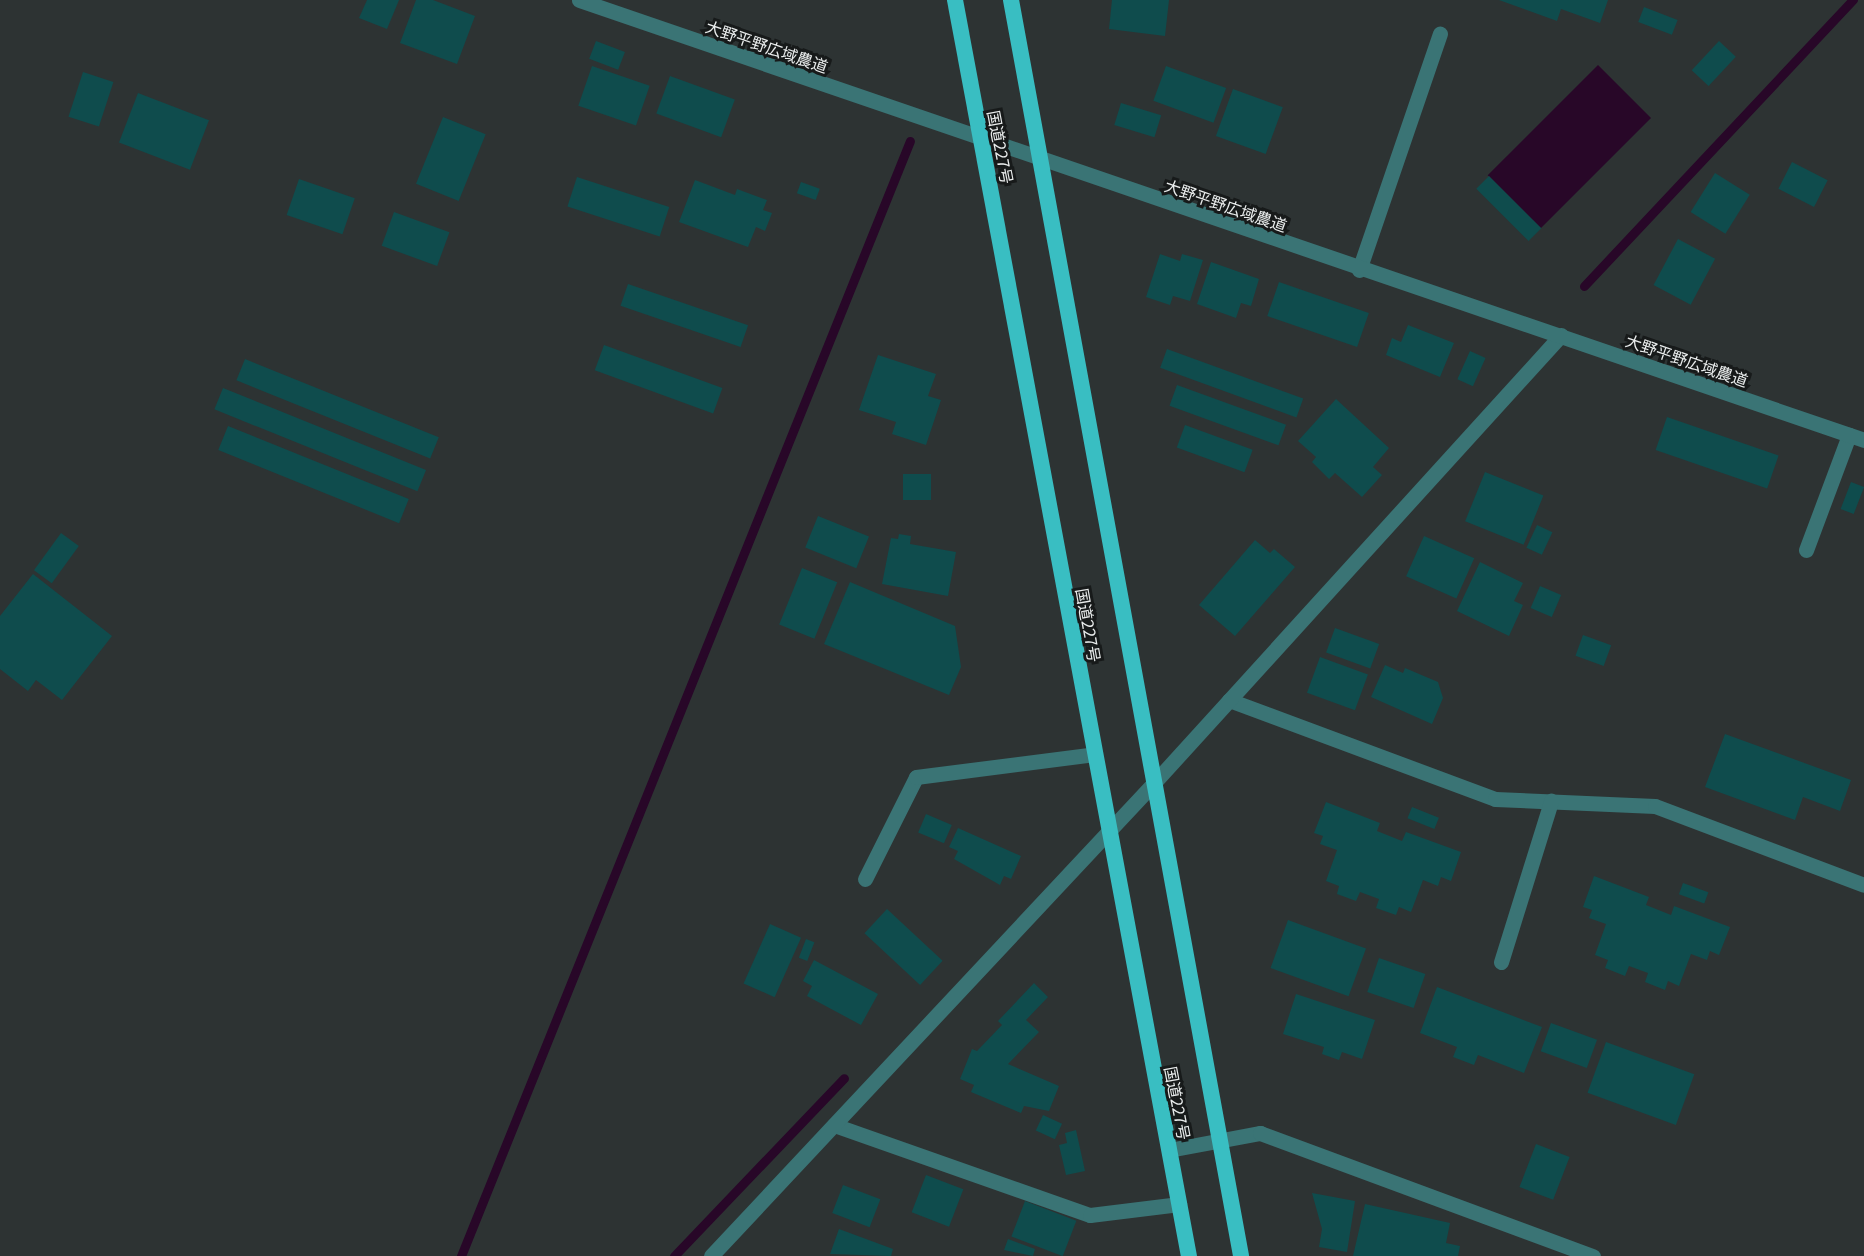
<!DOCTYPE html>
<meta charset="utf-8">
<style>
body{margin:0}
#map{position:relative;width:1864px;height:1256px;overflow:hidden;background:#2d3333;font-family:Georgia,"Noto Sans JP",serif}
div>[style]{position:absolute}
.water>*{inset:0;background:#280728;transform-origin:0 0}
.stream>*{height:9px;margin:-4.5px;padding:0 4.5px;transform-origin:4.5px;border-radius:4.5px;background:#280728}
.building>*{inset:0;background:#0f4c4d;transform-origin:0 0}
.service>*{height:15px;margin:-7.5px;padding:0 7.5px;transform-origin:7.5px;border-radius:7.5px;background:#3a7475}
.minor>*{height:15px;margin:-7.5px;padding:0 7.5px;transform-origin:7.5px;border-radius:7.5px;background:#3a7475}
.tertiary>*{height:15px;margin:-7.5px;padding:0 7.5px;transform-origin:7.5px;border-radius:7.5px;background:#3a7475}
.trunk>*{height:16px;margin:-8px;padding:0 8px;transform-origin:8px;border-radius:8px;background:#39bec2}
span{translate:-50% -50%;white-space:nowrap;text-align:center;line-height:1.15;-webkit-text-stroke:6px #171a1a;paint-order:stroke}
.street-label{font-size:16px;color:#eaeded}
</style>
<div id="map">
<div class="water">
<i style="left:1598px;top:65px;width:75px;height:156px;rotate:45deg"></i>
</div>
<div class="stream">
<i style="left:1584px;top:286px;width:393px;rotate:-46.8deg"></i>
<i style="left:461px;top:1256px;width:1202px;rotate:-68.07deg"></i>
<i style="left:674px;top:1256px;width:246px;rotate:-46.3deg"></i>
</div>
<div class="building">
<i style="clip-path:polygon(367px 0,399px 0,387px 29px,359px 18px)"></i>
<i style="clip-path:polygon(416px 0,433px 0,475px 16px,457px 64px,400px 43px)"></i>
<i style="clip-path:polygon(1112px 0,1169px 0,1165px 36px,1109px 29px)"></i>
<i style="clip-path:polygon(1499px 0,1608px 0,1600px 23px,1561px 9px,1557px 21px)"></i>
<i style="left:1644px;top:7px;width:36px;height:16px;rotate:21deg"></i>
<i style="left:596px;top:41px;width:31px;height:19px;rotate:21deg"></i>
<i style="left:1719px;top:41px;width:23px;height:40px;rotate:43deg"></i>
<i style="left:592px;top:66px;width:61px;height:42px;rotate:19deg"></i>
<i style="left:1166px;top:66px;width:64px;height:37px;rotate:20deg"></i>
<i style="left:83px;top:72px;width:32px;height:47px;rotate:18deg"></i>
<i style="left:670px;top:76px;width:69px;height:40px;rotate:20deg"></i>
<i style="left:1233px;top:89px;width:53px;height:50px;rotate:20deg"></i>
<i style="left:138px;top:93px;width:76px;height:53px;rotate:21deg"></i>
<i style="left:1121px;top:103px;width:42px;height:23px;rotate:17deg"></i>
<i style="left:443px;top:117px;width:46px;height:72px;rotate:22deg"></i>
<i style="left:1792px;top:162px;width:40px;height:30px;rotate:27deg"></i>
<i style="left:1715px;top:173px;width:41px;height:46px;rotate:32deg"></i>
<i style="left:1489px;top:176px;width:74px;height:18px;rotate:45deg"></i>
<i style="left:577px;top:177px;width:97px;height:31px;rotate:18deg"></i>
<i style="left:299px;top:179px;width:59px;height:38px;rotate:19deg"></i>
<i style="clip-path:polygon(695px 180px,735px 195px,737px 189px,767px 200px,763px 210px,772px 213px,765px 231px,756px 227px,748px 247px,679px 222px)"></i>
<i style="left:801px;top:182px;width:20px;height:12px;rotate:20deg"></i>
<i style="left:394px;top:212px;width:59px;height:36px;rotate:20deg"></i>
<i style="left:1678px;top:239px;width:42px;height:52px;rotate:28deg"></i>
<i style="clip-path:polygon(1160px 254px,1180px 261px,1182px 254px,1203px 260px,1190px 301px,1173px 296px,1170px 305px,1146px 297px)"></i>
<i style="clip-path:polygon(1211px 262px,1259px 279px,1251px 306px,1241px 303px,1236px 318px,1197px 304px)"></i>
<i style="left:1279px;top:282px;width:95px;height:36px;rotate:19deg"></i>
<i style="left:628px;top:284px;width:127px;height:23px;rotate:19deg"></i>
<i style="clip-path:polygon(1408px 325px,1454px 343px,1440px 377px,1386px 355px,1392px 338px,1401px 342px)"></i>
<i style="left:604px;top:345px;width:126px;height:27px;rotate:20deg"></i>
<i style="left:1167px;top:349px;width:145px;height:20px;rotate:20deg"></i>
<i style="left:1470px;top:351px;width:17px;height:31px;rotate:24deg"></i>
<i style="clip-path:polygon(878px 355px,936px 374px,928px 396px,941px 400px,926px 445px,892px 434px,896px 422px,859px 410px)"></i>
<i style="left:245px;top:359px;width:209px;height:23px;rotate:22deg"></i>
<i style="left:1177px;top:385px;width:116px;height:22px;rotate:20deg"></i>
<i style="left:223px;top:388px;width:219px;height:23px;rotate:22deg"></i>
<i style="clip-path:polygon(1336px 399px,1389px 448px,1373px 467px,1382px 475px,1362px 497px,1335px 473px,1329px 479px,1312px 462px,1316px 457px,1298px 441px)"></i>
<i style="left:1667px;top:417px;width:118px;height:35px;rotate:19deg"></i>
<i style="left:1185px;top:425px;width:72px;height:24px;rotate:20deg"></i>
<i style="left:228px;top:426px;width:195px;height:26px;rotate:22deg"></i>
<i style="left:1485px;top:472px;width:63px;height:53px;rotate:22deg"></i>
<i style="left:903px;top:474px;width:28px;height:26px"></i>
<i style="left:1851px;top:482px;width:14px;height:29px;rotate:21deg"></i>
<i style="left:818px;top:516px;width:55px;height:34px;rotate:22deg"></i>
<i style="left:1537px;top:525px;width:17px;height:25px;rotate:25deg"></i>
<i style="left:61px;top:533px;width:22px;height:46px;rotate:36deg"></i>
<i style="clip-path:polygon(899px 534px,911px 536px,910px 544px,956px 552px,948px 596px,882px 584px,891px 538px,898px 539px)"></i>
<i style="left:1424px;top:536px;width:55px;height:44px;rotate:24deg"></i>
<i style="clip-path:polygon(1255px 540px,1270px 553px,1274px 549px,1295px 567px,1235px 636px,1199px 605px)"></i>
<i style="clip-path:polygon(1480px 562px,1523px 583px,1514px 601px,1523px 605px,1509px 636px,1457px 611px)"></i>
<i style="left:802px;top:568px;width:38px;height:61px;rotate:22deg"></i>
<i style="clip-path:polygon(33px 574px,112px 636px,62px 700px,36px 680px,28px 691px,0 669px,0 616px)"></i>
<i style="clip-path:polygon(850px 582px,955px 626px,961px 667px,949px 695px,824px 644px)"></i>
<i style="left:1540px;top:586px;width:23px;height:24px;rotate:23deg"></i>
<i style="left:1335px;top:628px;width:47px;height:26px;rotate:20deg"></i>
<i style="left:1583px;top:635px;width:30px;height:22px;rotate:20deg"></i>
<i style="left:1320px;top:657px;width:51px;height:38px;rotate:20deg"></i>
<i style="clip-path:polygon(1385px 665px,1403px 673px,1405px 668px,1438px 682px,1443px 698px,1432px 724px,1371px 697px)"></i>
<i style="clip-path:polygon(1725px 734px,1851px 780px,1840px 811px,1803px 797px,1795px 820px,1705px 787px)"></i>
<i style="clip-path:polygon(1326px 802px,1380px 823px,1377px 831px,1402px 841px,1406px 832px,1461px 852px,1451px 881px,1441px 877px,1438px 886px,1423px 880px,1411px 912px,1399px 907px,1396px 915px,1376px 908px,1379px 899px,1360px 892px,1356px 901px,1337px 894px,1339px 886px,1326px 881px,1337px 850px,1320px 844px,1323px 836px,1314px 833px)"></i>
<i style="left:1412px;top:807px;width:29px;height:12px;rotate:22deg"></i>
<i style="left:926px;top:814px;width:28px;height:20px;rotate:23deg"></i>
<i style="clip-path:polygon(958px 828px,1021px 856px,1011px 879px,1004px 876px,1000px 885px,954px 859px,958px 851px,949px 847px)"></i>
<i style="clip-path:polygon(1594px 876px,1649px 897px,1646px 905px,1671px 915px,1674px 906px,1730px 927px,1719px 955px,1710px 951px,1707px 960px,1691px 954px,1679px 986px,1668px 981px,1665px 990px,1645px 982px,1648px 973px,1629px 966px,1625px 976px,1605px 968px,1608px 960px,1595px 955px,1606px 924px,1589px 918px,1592px 910px,1583px 907px)"></i>
<i style="left:1683px;top:883px;width:27px;height:12px;rotate:20deg"></i>
<i style="left:887px;top:909px;width:76px;height:33px;rotate:43deg"></i>
<i style="left:1288px;top:920px;width:83px;height:51px;rotate:20deg"></i>
<i style="left:770px;top:924px;width:34px;height:65px;rotate:24deg"></i>
<i style="left:806px;top:939px;width:9px;height:20px;rotate:21deg"></i>
<i style="left:1379px;top:958px;width:49px;height:36px;rotate:19deg"></i>
<i style="clip-path:polygon(814px 960px,878px 994px,861px 1025px,807px 996px,812px 986px,803px 981px)"></i>
<i style="clip-path:polygon(1034px 983px,1048px 997px,1026px 1020px,1039px 1032px,1008px 1064px,1059px 1086px,1049px 1111px,1024px 1106px,1021px 1113px,971px 1092px,974px 1085px,960px 1079px,972px 1049px,977px 1051px,1002px 1025px,998px 1021px)"></i>
<i style="clip-path:polygon(1437px 987px,1542px 1027px,1524px 1073px,1478px 1055px,1474px 1065px,1453px 1057px,1457px 1047px,1420px 1033px)"></i>
<i style="clip-path:polygon(1296px 994px,1375px 1020px,1362px 1059px,1342px 1052px,1339px 1060px,1322px 1054px,1324px 1047px,1283px 1034px)"></i>
<i style="left:1551px;top:1023px;width:49px;height:30px;rotate:20deg"></i>
<i style="left:1606px;top:1042px;width:94px;height:54px;rotate:20deg"></i>
<i style="left:1043px;top:1115px;width:21px;height:17px;rotate:25deg"></i>
<i style="clip-path:polygon(1076px 1130px,1085px 1171px,1066px 1175px,1059px 1145px,1067px 1143px,1065px 1133px)"></i>
<i style="left:1536px;top:1144px;width:36px;height:46px;rotate:21deg"></i>
<i style="left:926px;top:1175px;width:40px;height:40px;rotate:21deg"></i>
<i style="left:843px;top:1185px;width:40px;height:30px;rotate:21deg"></i>
<i style="clip-path:polygon(1312px 1193px,1355px 1201px,1347px 1252px,1319px 1247px,1322px 1229px)"></i>
<i style="left:1025px;top:1201px;width:55px;height:38px;rotate:21deg"></i>
<i style="clip-path:polygon(1365px 1204px,1450px 1223px,1446px 1243px,1460px 1246px,1458px 1256px,1353px 1256px)"></i>
<i style="clip-path:polygon(839px 1229px,893px 1249px,891px 1256px,830px 1254px)"></i>
<i style="clip-path:polygon(1008px 1239px,1035px 1249px,1033px 1256px,1004px 1250px)"></i>
</div>
<div class="service">
<i style="left:1359px;top:270px;width:250px;rotate:-71.1deg"></i>
<i style="left:1806px;top:550px;width:123px;rotate:-69.5deg"></i>
<i style="left:1229px;top:700px;width:284px;rotate:20.4deg"></i>
<i style="left:1495px;top:799px;width:160px;rotate:2.5deg"></i>
<i style="left:1655px;top:806px;width:223px;rotate:20.7deg"></i>
<i style="left:865px;top:879px;width:114px;rotate:-63.4deg"></i>
<i style="left:916px;top:777px;width:180px;rotate:-7.3deg"></i>
<i style="left:1501px;top:962px;width:169px;rotate:-72.7deg"></i>
<i style="left:834px;top:1125px;width:271px;rotate:19.4deg"></i>
<i style="left:1090px;top:1215px;width:90px;rotate:-7deg"></i>
<i style="left:1169px;top:1150px;width:93px;rotate:-10.6deg"></i>
<i style="left:1260px;top:1133px;width:355px;rotate:20.3deg"></i>
</div>
<div class="minor">
<i style="left:711px;top:1256px;width:645px;rotate:-46.88deg"></i>
<i style="left:1152px;top:785px;width:608px;rotate:-47.73deg"></i>
</div>
<div class="tertiary">
<i style="left:579px;top:0;width:1358px;rotate:18.9deg"></i>
</div>
<div class="trunk">
<i style="left:955px;top:0;width:1278px;rotate:79.45deg"></i>
<i style="left:1011px;top:0;width:1277px;rotate:79.62deg"></i>
</div>
<div class="street-label">
<span style="left:767px;top:46px;rotate:19deg">大野平野広域農道</span>
<span style="left:1001px;top:147px;rotate:79deg">国道227号</span>
<span style="left:1226px;top:205px;rotate:19deg">大野平野広域農道</span>
<span style="left:1687px;top:360px;rotate:19deg">大野平野広域農道</span>
<span style="left:1089px;top:625px;rotate:80deg">国道227号</span>
<span style="left:1178px;top:1103px;rotate:79deg">国道227号</span>
</div>
</div>
